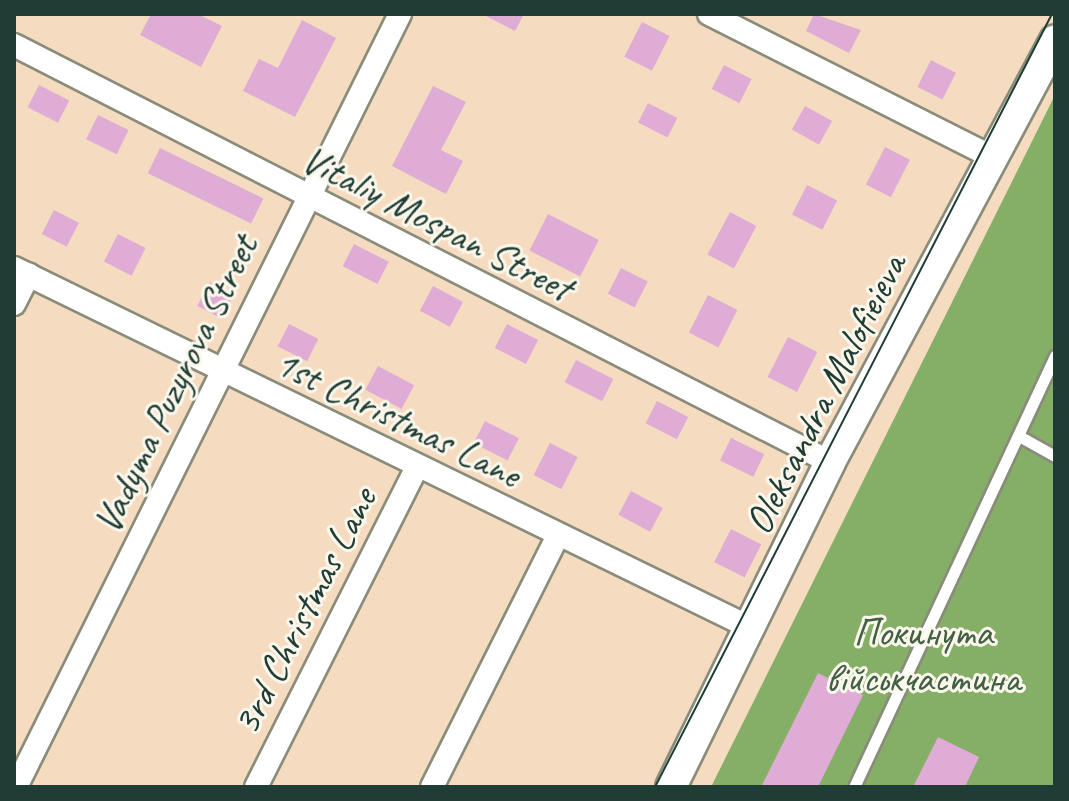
<!DOCTYPE html>
<meta charset="utf-8">
<style>
body{margin:0}
#map{position:relative;width:1069px;height:801px;overflow:hidden;background:#f5dcc0;font-family:Caveat,sans-serif}
div>[style]{position:absolute}
.forest>*{inset:0;background:#85ae66}
.building>*{inset:0;background:#dfacd5;transform-origin:0 0}
.roads{filter:drop-shadow(2px 0 #8a8c7a) drop-shadow(-2px 0 #8a8c7a) drop-shadow(0 2px #8a8c7a) drop-shadow(0 -2px #8a8c7a)}
.lane>*{height:11px;margin:-5.5px;padding:0 5.5px;transform-origin:5.5px;border-radius:5.5px;background:#fff}
.street>*{height:22px;margin:-11px;padding:0 11px;transform-origin:11px;border-radius:11px;background:#fff}
.secondary>*{height:30px;margin:-15px;padding:0 15px;transform-origin:15px;border-radius:15px;background:#fff}
.tram>*{height:2px;margin:-1px;padding:0 1px;transform-origin:1px;border-radius:1px;background:#1f3d34}
span{translate:-50% -50%;white-space:nowrap;text-align:center;line-height:1.15;-webkit-text-stroke:6px #fbf7ec;paint-order:stroke}
.street-label{font-size:40px;color:#1f3d34}
.park-label{font-size:40px;color:#416044}
.frame{position:absolute;inset:0;border:16px solid #1f3d34;pointer-events:none}
</style>
<div id="map">
<div class="forest">
<i style="clip-path:polygon(1055px 95px,1055px 787px,711px 787px)"></i>
</div>
<div class="building">
<i style="clip-path:polygon(151px 14px,198px 14px,222px 26px,201px 67px,140px 35px)"></i>
<i style="clip-path:polygon(482px 14px,524px 14px,515px 31px)"></i>
<i style="clip-path:polygon(814px 14px,861px 30px,849px 53px,806px 31px)"></i>
<i style="clip-path:polygon(302px 20px,336px 38px,295px 117px,243px 91px,259px 59px,278px 68px)"></i>
<i style="left:642px;top:22px;width:31px;height:39px;rotate:27deg"></i>
<i style="left:931px;top:60px;width:28px;height:30px;rotate:27deg"></i>
<i style="left:724px;top:65px;width:31px;height:27px;rotate:27deg"></i>
<i style="left:39px;top:85px;width:34px;height:25px;rotate:27deg"></i>
<i style="clip-path:polygon(433px 86px,466px 102px,441px 150px,463px 161px,446px 194px,392px 166px)"></i>
<i style="left:648px;top:103px;width:33px;height:22px;rotate:27deg"></i>
<i style="left:805px;top:106px;width:31px;height:27px;rotate:29deg"></i>
<i style="left:98px;top:115px;width:34px;height:27px;rotate:26deg"></i>
<i style="left:885px;top:147px;width:28px;height:42px;rotate:27deg"></i>
<i style="left:160px;top:148px;width:115px;height:28px;rotate:26deg"></i>
<i style="left:807px;top:185px;width:34px;height:33px;rotate:27deg"></i>
<i style="left:54px;top:210px;width:28px;height:27px;rotate:27deg"></i>
<i style="left:730px;top:212px;width:30px;height:48px;rotate:28deg"></i>
<i style="left:548px;top:214px;width:57px;height:41px;rotate:27deg"></i>
<i style="left:118px;top:234px;width:31px;height:31px;rotate:27deg"></i>
<i style="left:354px;top:244px;width:39px;height:25px;rotate:27deg"></i>
<i style="left:621px;top:268px;width:30px;height:29px;rotate:27deg"></i>
<i style="left:210px;top:282px;width:27px;height:27px;rotate:28deg"></i>
<i style="left:433px;top:286px;width:34px;height:28px;rotate:28deg"></i>
<i style="left:708px;top:295px;width:33px;height:42px;rotate:27deg"></i>
<i style="left:289px;top:324px;width:33px;height:25px;rotate:27deg"></i>
<i style="left:507px;top:324px;width:35px;height:27px;rotate:27deg"></i>
<i style="left:788px;top:337px;width:33px;height:45px;rotate:27deg"></i>
<i style="left:576px;top:360px;width:42px;height:25px;rotate:27deg"></i>
<i style="left:378px;top:366px;width:41px;height:27px;rotate:28deg"></i>
<i style="left:657px;top:401px;width:35px;height:25px;rotate:27deg"></i>
<i style="left:485px;top:421px;width:38px;height:25px;rotate:27deg"></i>
<i style="left:731px;top:438px;width:37px;height:25px;rotate:26deg"></i>
<i style="left:550px;top:443px;width:31px;height:36px;rotate:27deg"></i>
<i style="left:631px;top:491px;width:36px;height:27px;rotate:28deg"></i>
<i style="left:731px;top:529px;width:34px;height:37px;rotate:27deg"></i>
<i style="clip-path:polygon(818px 673px,863px 695px,818px 787px,761px 787px)"></i>
<i style="clip-path:polygon(938px 737px,979px 757px,965px 787px,913px 787px)"></i>
</div>
<div class="roads">
<div class="lane">
<i style="left:1019px;top:436px;width:41px;rotate:29.1deg"></i>
<i style="left:854px;top:787px;width:476px;rotate:-65deg"></i>
</div>
<div class="street">
<i style="left:709px;top:14px;width:319px;rotate:26.8deg"></i>
<i style="left:14px;top:45px;width:916px;rotate:27.07deg"></i>
<i style="left:14px;top:268px;width:820px;rotate:26.03deg"></i>
<i style="left:14px;top:304px;width:33px;rotate:-63deg"></i>
<i style="left:16px;top:787px;width:863px;rotate:-63.58deg"></i>
<i style="left:256px;top:787px;width:358px;rotate:-63.3deg"></i>
<i style="left:432px;top:787px;width:280px;rotate:-63.4deg"></i>
</div>
<div class="secondary">
<i style="left:671px;top:787px;width:362px;rotate:-63.9deg"></i>
<i style="left:830px;top:462px;width:478px;rotate:-61.9deg"></i>
</div>
</div>
<div class="tram">
<i style="left:655px;top:787px;width:869px;rotate:-62.82deg"></i>
</div>
<div class="street-label">
<span style="left:437px;top:223px;rotate:27deg">Vitaliy Mospan Street</span>
<span style="left:175px;top:384px;rotate:-64deg">Vadyma Puzyrova Street</span>
<span style="left:825px;top:394px;rotate:-63deg">Oleksandra Malofieieva</span>
<span style="left:398px;top:418px;rotate:26deg">1st Christmas Lane</span>
<span style="left:304px;top:611px;rotate:-63deg">3rd Christmas Lane</span>
</div>
<div class="park-label">
<span style="left:923px;top:655px">Покинута<br>військчастина</span>
</div>
<div class="frame"></div>
</div>
